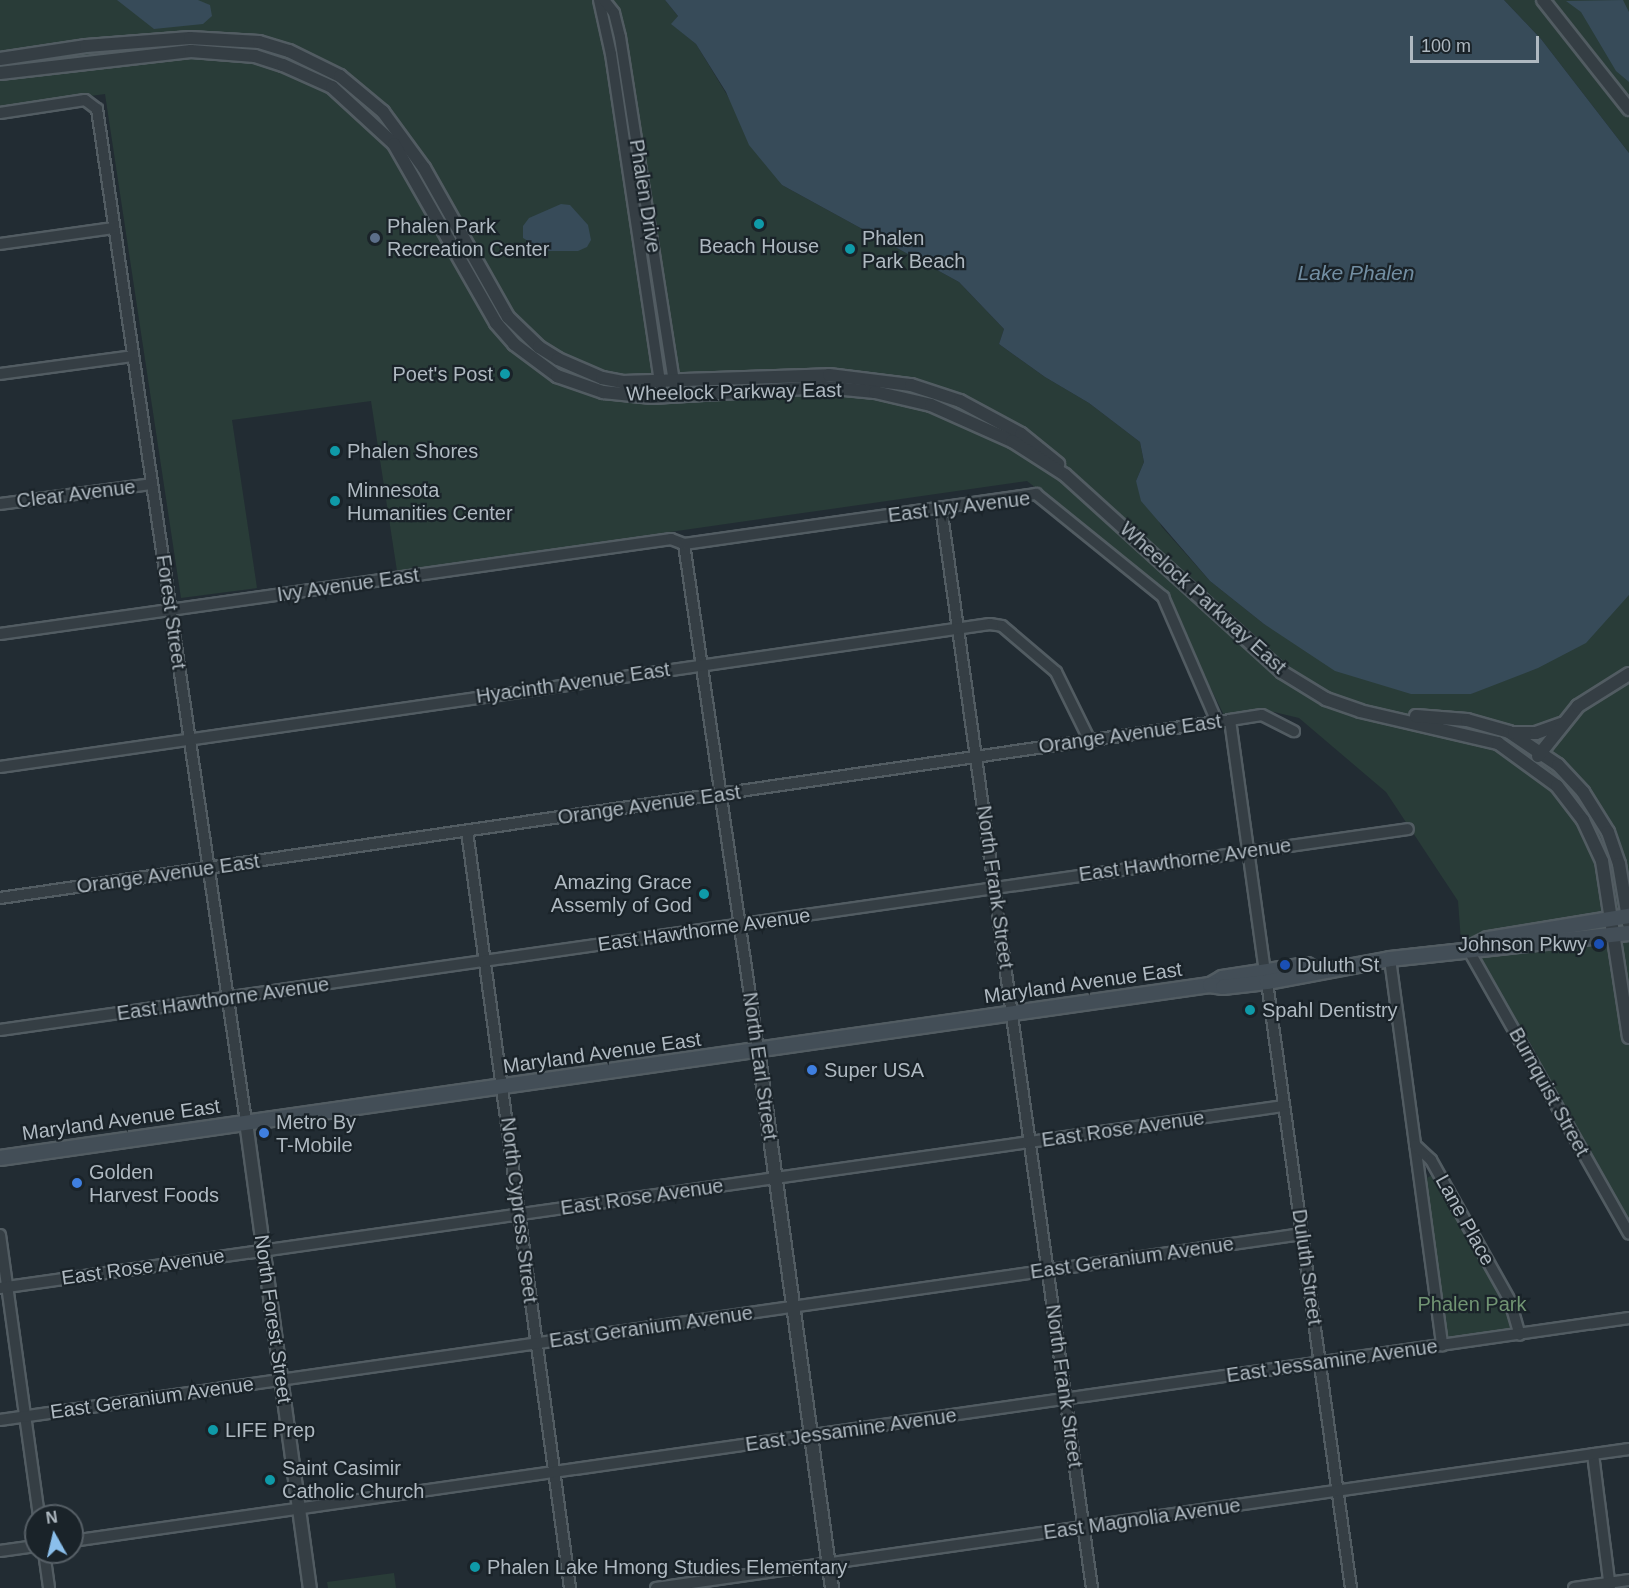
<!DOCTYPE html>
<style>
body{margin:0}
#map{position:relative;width:1629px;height:1588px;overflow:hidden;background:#222c33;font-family:Helvetica,sans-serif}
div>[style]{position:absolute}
.green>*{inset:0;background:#293c38}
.water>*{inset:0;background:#374b59}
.roads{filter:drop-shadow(2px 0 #525c62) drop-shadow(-2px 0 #525c62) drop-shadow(0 2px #525c62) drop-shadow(0 -2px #525c62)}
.minor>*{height:10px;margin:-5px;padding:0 5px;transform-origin:5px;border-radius:5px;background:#353e44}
.tertiary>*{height:12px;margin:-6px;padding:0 6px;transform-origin:6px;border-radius:6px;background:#353e44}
.secondary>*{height:14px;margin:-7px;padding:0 7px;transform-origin:7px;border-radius:7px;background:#434e57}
.dots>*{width:16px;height:16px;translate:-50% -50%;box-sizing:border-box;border:3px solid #1a2329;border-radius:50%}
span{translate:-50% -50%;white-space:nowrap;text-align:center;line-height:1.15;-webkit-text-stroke:4.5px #1a2329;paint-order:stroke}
.street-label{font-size:20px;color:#afb9c1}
.poi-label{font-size:20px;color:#afb9c1}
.left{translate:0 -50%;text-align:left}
.right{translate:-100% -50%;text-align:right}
.park-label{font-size:20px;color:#719473}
.water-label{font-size:21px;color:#728ea2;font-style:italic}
.north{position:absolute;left:24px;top:1504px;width:60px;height:60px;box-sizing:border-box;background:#1a2329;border:2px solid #565f66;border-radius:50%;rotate:352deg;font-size:16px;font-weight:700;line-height:24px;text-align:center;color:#afb9c1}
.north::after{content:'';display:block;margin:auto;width:21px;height:27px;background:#8bbfeb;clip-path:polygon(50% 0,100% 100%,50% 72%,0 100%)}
.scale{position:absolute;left:1410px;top:36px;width:129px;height:27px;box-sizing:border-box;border:3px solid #afb9c1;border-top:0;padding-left:8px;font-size:18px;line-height:21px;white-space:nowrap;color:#afb9c1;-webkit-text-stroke:4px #1a2329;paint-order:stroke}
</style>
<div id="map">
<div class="green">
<i style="clip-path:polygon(0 0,665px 0,678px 16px,672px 24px,696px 44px,782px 185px,959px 282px,1004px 329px,999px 344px,1045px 377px,1089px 403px,1140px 442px,1144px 462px,1136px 481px,1162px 527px,1210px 581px,1264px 624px,1471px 694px,1611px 613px,1629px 595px,1629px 1221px,1461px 941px,1458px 901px,1386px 792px,1299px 718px,1274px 712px,1224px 715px,1158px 584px,1027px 481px,397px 571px,371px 401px,232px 420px,257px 588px,181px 598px,105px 94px,0 108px)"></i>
<i style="clip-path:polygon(1504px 0,1629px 0,1629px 153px,1541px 39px)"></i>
<i style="clip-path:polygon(1432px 1175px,1505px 1305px,1510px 1328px,1448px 1338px,1425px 1179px)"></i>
<i style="clip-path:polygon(394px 1573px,396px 1588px,328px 1588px,327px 1582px)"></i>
</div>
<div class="water">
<i style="clip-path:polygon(117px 0,198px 0,210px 5px,212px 16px,203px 24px,154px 29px)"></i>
<i style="clip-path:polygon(665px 0,1504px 0,1541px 39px,1629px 153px,1629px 595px,1586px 643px,1538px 668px,1471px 694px,1411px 694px,1335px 671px,1264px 624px,1210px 581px,1141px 501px,1136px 481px,1144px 462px,1140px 442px,1089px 403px,1045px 377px,999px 344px,1004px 329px,959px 282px,782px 185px,749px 145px,726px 92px,696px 44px,671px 24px,678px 16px)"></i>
<i style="clip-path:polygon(1623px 0,1629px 12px,1629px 82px,1616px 71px,1581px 12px,1566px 1px)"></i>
<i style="clip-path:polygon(561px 204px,570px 205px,588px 225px,591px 240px,587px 247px,578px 251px,544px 251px,523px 238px,523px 226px,529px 218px)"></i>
</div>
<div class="roads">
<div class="minor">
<i style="left:599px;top:0;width:55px;rotate:77.5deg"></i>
<i style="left:611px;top:54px;width:346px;rotate:81.5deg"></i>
<i style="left:604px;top:0;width:16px;rotate:52deg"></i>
<i style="left:614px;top:13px;width:25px;rotate:76deg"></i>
<i style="left:620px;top:37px;width:363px;rotate:81.1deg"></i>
<i style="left:0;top:113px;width:86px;rotate:-8.7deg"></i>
<i style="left:85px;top:100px;width:15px;rotate:37deg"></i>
<i style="left:97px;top:109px;width:1024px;rotate:81.63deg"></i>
<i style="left:0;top:244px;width:115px;rotate:-8deg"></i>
<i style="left:0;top:374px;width:134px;rotate:-7.7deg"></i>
<i style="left:0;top:504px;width:153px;rotate:-7.5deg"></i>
<i style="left:941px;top:507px;width:1091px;rotate:82.05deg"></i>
<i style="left:684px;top:544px;width:511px;rotate:81.68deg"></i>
<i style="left:0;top:634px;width:678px;rotate:-8.06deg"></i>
<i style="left:671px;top:539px;width:14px;rotate:21deg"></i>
<i style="left:684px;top:544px;width:356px;rotate:-8.1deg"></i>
<i style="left:1036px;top:494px;width:164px;rotate:39deg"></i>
<i style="left:1163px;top:597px;width:136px;rotate:66.6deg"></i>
<i style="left:1230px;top:720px;width:253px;rotate:82.1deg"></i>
<i style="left:0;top:767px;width:1000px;rotate:-8.22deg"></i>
<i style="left:990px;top:624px;width:12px;rotate:9deg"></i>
<i style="left:1002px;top:626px;width:71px;rotate:40.4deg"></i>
<i style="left:1056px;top:672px;width:75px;rotate:63.8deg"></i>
<i style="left:467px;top:831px;width:764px;rotate:82.25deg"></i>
<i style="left:0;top:898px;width:1243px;rotate:-8.23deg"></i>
<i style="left:1230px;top:720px;width:32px;rotate:-9deg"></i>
<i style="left:1262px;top:715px;width:36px;rotate:27deg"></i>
<i style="left:1468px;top:949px;width:327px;rotate:60.5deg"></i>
<i style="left:1390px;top:959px;width:390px;rotate:82.3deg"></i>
<i style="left:1267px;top:982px;width:612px;rotate:82.11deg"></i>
<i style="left:0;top:1030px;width:1422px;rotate:-8.12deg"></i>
<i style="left:1415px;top:1145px;width:22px;rotate:43deg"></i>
<i style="left:1431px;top:1160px;width:162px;rotate:60.7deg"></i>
<i style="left:1510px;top:1301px;width:35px;rotate:74deg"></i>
<i style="left:0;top:1235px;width:284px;rotate:82.1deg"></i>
<i style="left:0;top:1288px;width:1297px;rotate:-8.07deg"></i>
<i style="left:0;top:1420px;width:1315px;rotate:-8.13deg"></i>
<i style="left:1593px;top:1454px;width:135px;rotate:82.8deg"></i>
<i style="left:72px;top:1541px;width:1573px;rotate:-8.15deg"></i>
<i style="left:0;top:1551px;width:36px;rotate:-8deg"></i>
<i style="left:44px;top:1552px;width:36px;rotate:82deg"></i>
<i style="left:656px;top:1588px;width:983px;rotate:-8.13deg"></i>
<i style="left:1574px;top:1588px;width:56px;rotate:-8.3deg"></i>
</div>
<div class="tertiary">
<i style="left:1543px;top:0;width:139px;rotate:51.7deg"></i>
<i style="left:0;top:59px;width:87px;rotate:-8.6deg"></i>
<i style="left:86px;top:46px;width:104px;rotate:-4.4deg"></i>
<i style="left:190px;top:38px;width:69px;rotate:3.3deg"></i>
<i style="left:259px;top:42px;width:31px;rotate:17deg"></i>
<i style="left:289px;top:51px;width:57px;rotate:26.1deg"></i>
<i style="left:340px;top:76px;width:56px;rotate:39.9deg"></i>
<i style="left:383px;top:112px;width:69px;rotate:53.8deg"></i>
<i style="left:424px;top:168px;width:171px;rotate:60.6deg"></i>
<i style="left:508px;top:317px;width:43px;rotate:44.1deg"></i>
<i style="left:539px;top:347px;width:22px;rotate:32deg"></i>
<i style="left:558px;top:359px;width:48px;rotate:23.4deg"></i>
<i style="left:602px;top:378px;width:21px;rotate:11deg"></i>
<i style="left:623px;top:382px;width:206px;rotate:-1.9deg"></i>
<i style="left:829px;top:375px;width:83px;rotate:7deg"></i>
<i style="left:911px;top:385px;width:52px;rotate:18.1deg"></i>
<i style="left:960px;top:401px;width:69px;rotate:28.4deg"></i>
<i style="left:1021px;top:434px;width:48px;rotate:39deg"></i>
<i style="left:0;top:73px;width:192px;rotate:-6.6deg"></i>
<i style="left:191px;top:51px;width:64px;rotate:4.5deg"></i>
<i style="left:255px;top:56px;width:29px;rotate:18deg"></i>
<i style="left:283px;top:65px;width:54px;rotate:24.2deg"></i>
<i style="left:332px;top:87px;width:84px;rotate:42.6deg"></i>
<i style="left:394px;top:144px;width:206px;rotate:60.3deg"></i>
<i style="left:496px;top:323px;width:28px;rotate:49deg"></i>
<i style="left:514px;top:344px;width:54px;rotate:36.7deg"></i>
<i style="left:557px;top:376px;width:49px;rotate:19.2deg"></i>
<i style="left:603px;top:392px;width:49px;rotate:5.8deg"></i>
<i style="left:652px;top:397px;width:172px;rotate:-3.3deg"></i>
<i style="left:824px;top:387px;width:51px;rotate:5.6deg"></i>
<i style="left:875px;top:392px;width:57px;rotate:13.1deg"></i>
<i style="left:931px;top:405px;width:89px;rotate:24deg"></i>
<i style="left:1012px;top:441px;width:63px;rotate:32.7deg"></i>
<i style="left:1065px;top:475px;width:293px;rotate:42.2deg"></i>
<i style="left:1282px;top:672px;width:52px;rotate:31.5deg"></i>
<i style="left:1326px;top:699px;width:36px;rotate:19deg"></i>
<i style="left:1360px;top:711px;width:142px;rotate:13.1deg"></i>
<i style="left:1498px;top:743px;width:73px;rotate:36.1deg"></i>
<i style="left:1557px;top:786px;width:43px;rotate:52.6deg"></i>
<i style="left:1583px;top:820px;width:45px;rotate:65.1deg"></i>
<i style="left:1602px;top:861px;width:178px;rotate:81.3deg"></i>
<i style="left:1416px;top:716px;width:51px;rotate:4.5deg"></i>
<i style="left:1467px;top:720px;width:44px;rotate:15.9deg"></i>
<i style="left:1509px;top:732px;width:59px;rotate:34deg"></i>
<i style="left:1558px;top:765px;width:37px;rotate:47deg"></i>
<i style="left:1583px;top:792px;width:47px;rotate:58deg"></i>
<i style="left:1608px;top:832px;width:34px;rotate:71deg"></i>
<i style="left:1619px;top:864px;width:61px;rotate:80.5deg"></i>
<i style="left:1514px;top:733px;width:22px"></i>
<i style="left:1536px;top:733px;width:27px;rotate:-20deg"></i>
<i style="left:1538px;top:756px;width:64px;rotate:-51.3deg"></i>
<i style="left:1578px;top:706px;width:60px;rotate:-32.1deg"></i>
<i style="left:758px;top:1050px;width:543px;rotate:82.17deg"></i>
<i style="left:246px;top:1122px;width:470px;rotate:82.2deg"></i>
</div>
<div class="secondary">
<i style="left:1470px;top:948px;width:20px;rotate:-27deg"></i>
<i style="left:1488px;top:939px;width:143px;rotate:-9.3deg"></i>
<i style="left:1210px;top:985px;width:14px;rotate:-30deg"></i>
<i style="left:1222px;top:978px;width:86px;rotate:-8.7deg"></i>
<i style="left:1307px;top:965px;width:11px;rotate:27deg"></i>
<i style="left:0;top:1158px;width:1222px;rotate:-8.14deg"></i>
<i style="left:1210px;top:985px;width:13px;rotate:9deg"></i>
<i style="left:1223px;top:987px;width:44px;rotate:-6.5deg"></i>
<i style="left:1267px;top:982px;width:125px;rotate:-10.6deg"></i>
<i style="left:1390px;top:959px;width:240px;rotate:-6.2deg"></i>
</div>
</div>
<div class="dots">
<i style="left:759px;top:224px;background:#0f9aa8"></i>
<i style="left:375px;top:238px;background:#5c6f8a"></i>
<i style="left:850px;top:249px;background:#0f9aa8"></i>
<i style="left:505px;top:374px;background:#0f9aa8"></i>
<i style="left:335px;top:451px;background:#0f9aa8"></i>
<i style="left:335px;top:501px;background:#0f9aa8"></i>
<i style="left:704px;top:894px;background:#0f9aa8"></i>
<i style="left:1599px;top:944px;background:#1a4fb4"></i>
<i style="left:1285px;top:965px;background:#1a4fb4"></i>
<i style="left:1250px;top:1010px;background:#0f9aa8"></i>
<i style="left:812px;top:1070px;background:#3f7fe0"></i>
<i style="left:264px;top:1133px;background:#3f7fe0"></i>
<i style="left:77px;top:1183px;background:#3f7fe0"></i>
<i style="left:213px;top:1430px;background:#0f9aa8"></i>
<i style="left:270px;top:1480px;background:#0f9aa8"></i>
<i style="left:475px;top:1567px;background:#0f9aa8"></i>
</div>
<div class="street-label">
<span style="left:645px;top:196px;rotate:81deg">Phalen Drive</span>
<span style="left:734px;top:392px;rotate:-1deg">Wheelock Parkway East</span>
<span style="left:76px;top:494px;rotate:-7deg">Clear Avenue</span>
<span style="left:959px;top:507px;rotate:-7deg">East Ivy Avenue</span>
<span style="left:348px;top:585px;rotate:-8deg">Ivy Avenue East</span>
<span style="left:1203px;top:598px;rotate:42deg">Wheelock Parkway East</span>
<span style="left:171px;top:612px;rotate:82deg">Forest Street</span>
<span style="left:573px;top:683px;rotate:-8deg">Hyacinth Avenue East</span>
<span style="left:1130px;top:734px;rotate:-8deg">Orange Avenue East</span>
<span style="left:649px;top:805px;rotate:-8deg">Orange Avenue East</span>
<span style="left:1185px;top:860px;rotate:-8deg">East Hawthorne Avenue</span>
<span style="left:168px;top:874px;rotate:-8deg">Orange Avenue East</span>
<span style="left:995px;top:887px;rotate:82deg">North Frank Street</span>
<span style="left:704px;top:930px;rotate:-8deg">East Hawthorne Avenue</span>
<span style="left:1083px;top:983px;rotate:-8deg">Maryland Avenue East</span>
<span style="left:223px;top:999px;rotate:-8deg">East Hawthorne Avenue</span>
<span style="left:602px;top:1053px;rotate:-8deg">Maryland Avenue East</span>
<span style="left:760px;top:1066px;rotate:82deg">North Earl Street</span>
<span style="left:1549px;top:1092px;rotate:61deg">Burnquist Street</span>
<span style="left:121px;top:1120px;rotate:-8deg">Maryland Avenue East</span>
<span style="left:1123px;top:1129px;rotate:-8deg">East Rose Avenue</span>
<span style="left:642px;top:1197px;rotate:-8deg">East Rose Avenue</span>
<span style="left:519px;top:1210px;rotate:83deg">North Cypress Street</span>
<span style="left:1465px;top:1220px;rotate:61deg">Lane Place</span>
<span style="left:1132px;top:1258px;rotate:-8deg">East Geranium Avenue</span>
<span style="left:143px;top:1267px;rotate:-8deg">East Rose Avenue</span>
<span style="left:1307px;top:1267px;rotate:82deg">Duluth Street</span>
<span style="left:273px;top:1319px;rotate:82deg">North Forest Street</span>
<span style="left:651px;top:1327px;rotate:-8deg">East Geranium Avenue</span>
<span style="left:1332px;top:1361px;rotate:-8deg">East Jessamine Avenue</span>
<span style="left:1064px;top:1386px;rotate:82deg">North Frank Street</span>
<span style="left:152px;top:1398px;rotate:-8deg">East Geranium Avenue</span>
<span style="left:851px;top:1430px;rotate:-8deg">East Jessamine Avenue</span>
<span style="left:1142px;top:1519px;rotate:-8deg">East Magnolia Avenue</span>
</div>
<div class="poi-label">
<span class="left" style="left:387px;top:238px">Phalen Park<br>Recreation Center</span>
<span class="left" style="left:862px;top:250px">Phalen<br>Park Beach</span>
<span style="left:759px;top:246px">Beach House</span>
<span class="right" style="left:493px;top:374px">Poet's Post</span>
<span class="left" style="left:347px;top:451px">Phalen Shores</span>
<span class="left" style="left:347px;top:502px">Minnesota<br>Humanities Center</span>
<span class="right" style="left:692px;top:894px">Amazing Grace<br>Assemly of God</span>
<span class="right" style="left:1587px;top:944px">Johnson Pkwy</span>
<span class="left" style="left:1297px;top:965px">Duluth St</span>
<span class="left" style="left:1262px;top:1010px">Spahl Dentistry</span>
<span class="left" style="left:824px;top:1070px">Super USA</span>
<span class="left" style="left:276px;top:1134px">Metro By<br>T-Mobile</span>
<span class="left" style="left:89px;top:1184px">Golden<br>Harvest Foods</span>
<span class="left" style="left:225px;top:1430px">LIFE Prep</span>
<span class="left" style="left:282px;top:1480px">Saint Casimir<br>Catholic Church</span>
<span class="left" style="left:487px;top:1567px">Phalen Lake Hmong Studies Elementary</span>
</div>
<div class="park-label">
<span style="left:1472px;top:1304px">Phalen Park</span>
</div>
<div class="water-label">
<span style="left:1356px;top:273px">Lake Phalen</span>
</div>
<div class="north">N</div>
<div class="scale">100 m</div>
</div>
